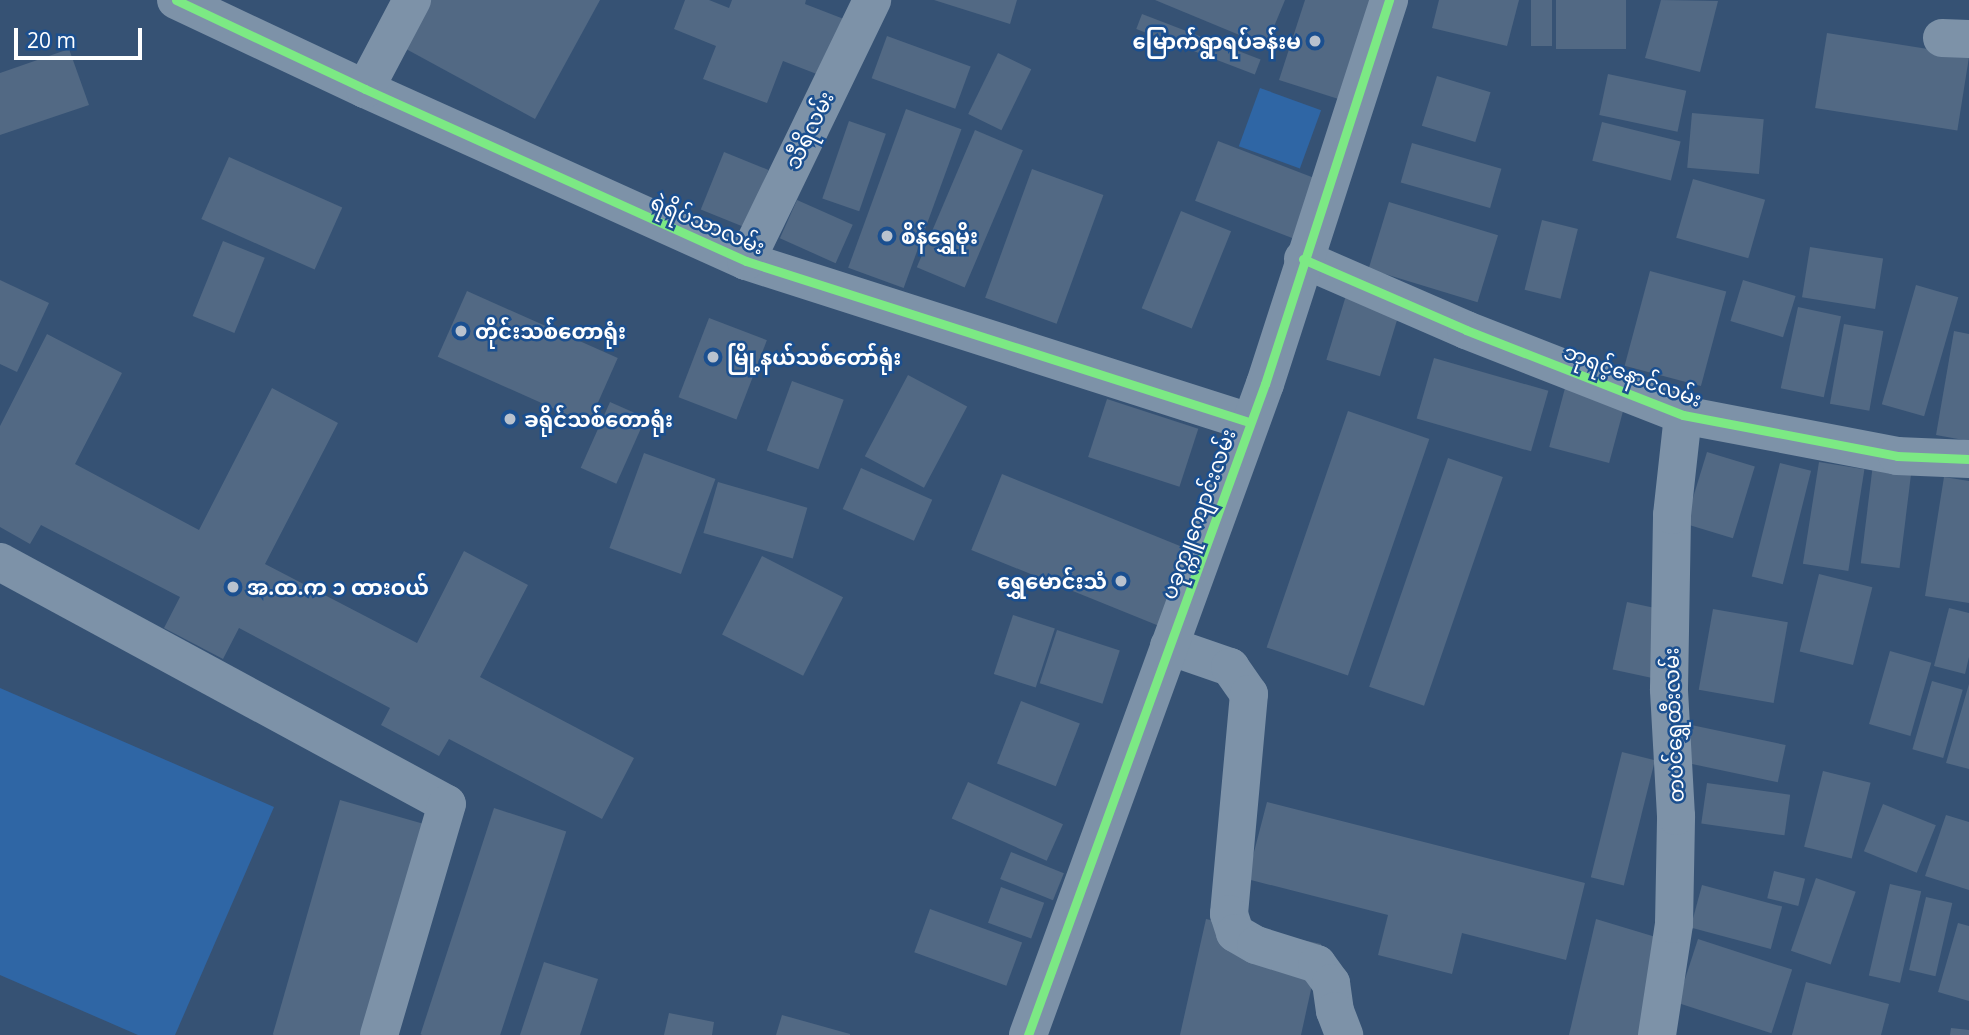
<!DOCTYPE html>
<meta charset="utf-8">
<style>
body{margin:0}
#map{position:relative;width:1969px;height:1035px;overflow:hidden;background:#365274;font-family:"Open Sans","Noto Sans Myanmar",sans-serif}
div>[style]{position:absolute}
.green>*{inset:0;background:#2f66a5;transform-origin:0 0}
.building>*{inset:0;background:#526984;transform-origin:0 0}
.minor>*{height:38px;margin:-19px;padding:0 19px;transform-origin:19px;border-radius:19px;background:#7d92a8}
.cycleway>*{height:9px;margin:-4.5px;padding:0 4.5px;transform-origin:4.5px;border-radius:4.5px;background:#7ce984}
.dots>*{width:19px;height:19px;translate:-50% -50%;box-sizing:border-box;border:4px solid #1b4f8f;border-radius:50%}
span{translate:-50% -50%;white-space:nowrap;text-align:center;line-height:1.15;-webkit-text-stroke:5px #1b4f8f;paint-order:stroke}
.poi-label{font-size:21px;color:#fff;font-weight:700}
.right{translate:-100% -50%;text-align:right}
.left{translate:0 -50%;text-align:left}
.street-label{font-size:21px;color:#fff}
.scale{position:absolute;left:14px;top:28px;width:128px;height:32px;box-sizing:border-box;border:4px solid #fff;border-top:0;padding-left:9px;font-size:21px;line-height:24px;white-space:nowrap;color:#fff;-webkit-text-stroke:5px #1b4f8f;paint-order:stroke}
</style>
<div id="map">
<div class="green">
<i style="left:1260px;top:88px;width:65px;height:62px;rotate:20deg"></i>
<i style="clip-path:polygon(0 688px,274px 807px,175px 1035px,138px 1035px,0 975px)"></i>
</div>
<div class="building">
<i style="clip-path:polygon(404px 0,600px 0,535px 119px,384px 37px)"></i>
<i style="clip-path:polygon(685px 0,709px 0,729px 8px,732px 0,806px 0,805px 4px,862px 26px,840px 83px,783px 61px,767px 103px,703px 79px,716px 46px,674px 29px)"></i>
<i style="clip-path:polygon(934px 0,1017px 0,1010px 24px)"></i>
<i style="clip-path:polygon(1155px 0,1285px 0,1266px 46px)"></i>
<i style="clip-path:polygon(1305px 0,1382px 0,1351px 103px,1279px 80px)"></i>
<i style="clip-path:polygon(1439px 0,1519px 0,1507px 46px,1432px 28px)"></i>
<i style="left:1531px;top:0;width:21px;height:46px"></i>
<i style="left:1556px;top:0;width:70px;height:49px"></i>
<i style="clip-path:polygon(1661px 0,1718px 1px,1700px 72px,1645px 58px)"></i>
<i style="left:1142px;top:14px;width:127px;height:16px;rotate:21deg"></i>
<i style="left:1827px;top:33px;width:144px;height:76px;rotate:9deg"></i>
<i style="left:887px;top:36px;width:89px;height:45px;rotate:20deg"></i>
<i style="clip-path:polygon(69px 49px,89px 105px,0 135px,0 73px)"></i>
<i style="left:998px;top:53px;width:37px;height:68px;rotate:26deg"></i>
<i style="left:1608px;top:74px;width:80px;height:42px;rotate:12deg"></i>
<i style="left:1437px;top:76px;width:56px;height:52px;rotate:17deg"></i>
<i style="left:906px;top:109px;width:59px;height:169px;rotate:20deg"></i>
<i style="left:1692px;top:113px;width:72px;height:55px;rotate:5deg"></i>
<i style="left:849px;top:121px;width:39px;height:82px;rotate:19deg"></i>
<i style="left:1602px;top:122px;width:81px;height:40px;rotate:14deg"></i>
<i style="left:975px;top:130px;width:52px;height:149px;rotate:23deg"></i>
<i style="left:1218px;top:141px;width:122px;height:64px;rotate:21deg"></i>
<i style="left:1412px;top:143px;width:93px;height:41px;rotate:16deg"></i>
<i style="left:724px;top:152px;width:48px;height:62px;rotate:22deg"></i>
<i style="left:229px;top:157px;width:124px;height:68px;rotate:24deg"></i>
<i style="left:1032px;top:169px;width:76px;height:137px;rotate:20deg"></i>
<i style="left:1693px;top:179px;width:75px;height:61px;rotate:16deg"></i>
<i style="left:797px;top:200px;width:61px;height:42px;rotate:24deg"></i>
<i style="left:1389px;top:202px;width:114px;height:70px;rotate:17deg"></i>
<i style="left:1181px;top:211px;width:54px;height:105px;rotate:22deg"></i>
<i style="left:1542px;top:220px;width:37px;height:72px;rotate:14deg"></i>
<i style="left:223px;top:241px;width:45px;height:81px;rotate:22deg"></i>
<i style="left:1810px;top:247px;width:74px;height:51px;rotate:9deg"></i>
<i style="left:1650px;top:271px;width:79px;height:98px;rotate:15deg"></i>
<i style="clip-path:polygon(0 280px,49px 303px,17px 372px,0 364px)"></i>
<i style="left:1743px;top:280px;width:55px;height:43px;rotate:17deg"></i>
<i style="left:1916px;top:285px;width:44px;height:124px;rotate:16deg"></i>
<i style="left:1348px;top:289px;width:56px;height:74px;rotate:17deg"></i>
<i style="left:467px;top:291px;width:165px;height:72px;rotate:24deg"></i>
<i style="left:1798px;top:307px;width:44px;height:83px;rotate:12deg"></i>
<i style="left:709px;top:318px;width:62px;height:85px;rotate:21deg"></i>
<i style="left:1844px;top:324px;width:40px;height:81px;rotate:10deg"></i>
<i style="clip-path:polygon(1954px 331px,1969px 334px,1969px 441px,1936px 435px)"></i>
<i style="clip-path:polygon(47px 334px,122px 373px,75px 464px,199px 530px,272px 388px,338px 423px,265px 564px,417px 643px,464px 551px,528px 585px,480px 677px,634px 758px,602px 819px,449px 739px,439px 756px,381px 725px,390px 708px,239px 628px,223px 659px,164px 628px,180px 597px,41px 525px,30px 544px,0 527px,0 426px)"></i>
<i style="left:1434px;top:358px;width:119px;height:63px;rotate:16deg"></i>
<i style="left:1572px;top:362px;width:62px;height:88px;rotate:15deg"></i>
<i style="left:908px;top:375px;width:67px;height:92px;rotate:28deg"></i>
<i style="left:792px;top:381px;width:55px;height:74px;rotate:20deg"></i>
<i style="left:1107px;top:399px;width:96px;height:61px;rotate:18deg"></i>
<i style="left:610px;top:402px;width:39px;height:72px;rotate:24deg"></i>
<i style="left:1348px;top:411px;width:86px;height:250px;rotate:19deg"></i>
<i style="left:1707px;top:452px;width:50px;height:75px;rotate:17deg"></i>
<i style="left:644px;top:453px;width:76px;height:101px;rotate:20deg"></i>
<i style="left:1448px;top:458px;width:58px;height:242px;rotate:19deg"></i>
<i style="left:1819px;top:462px;width:46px;height:103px;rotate:9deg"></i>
<i style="left:1780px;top:463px;width:32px;height:117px;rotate:14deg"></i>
<i style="left:1873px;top:464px;width:39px;height:100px;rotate:7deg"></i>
<i style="left:861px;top:468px;width:78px;height:45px;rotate:24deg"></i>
<i style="left:1002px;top:474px;width:206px;height:82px;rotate:22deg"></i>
<i style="clip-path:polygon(1944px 477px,1969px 481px,1969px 603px,1925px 596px)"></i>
<i style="left:718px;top:482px;width:93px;height:53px;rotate:16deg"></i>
<i style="left:762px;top:556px;width:91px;height:88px;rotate:27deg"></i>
<i style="left:1819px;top:574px;width:55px;height:80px;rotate:14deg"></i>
<i style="left:1627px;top:602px;width:50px;height:69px;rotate:12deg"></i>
<i style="clip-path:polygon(1949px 608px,1969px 613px,1969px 657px,1965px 674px,1934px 666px)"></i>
<i style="left:1713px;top:609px;width:76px;height:82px;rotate:10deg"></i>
<i style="left:1013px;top:615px;width:44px;height:62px;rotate:18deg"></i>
<i style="left:1057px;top:630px;width:66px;height:56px;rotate:18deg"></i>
<i style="left:1890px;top:651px;width:43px;height:76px;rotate:16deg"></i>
<i style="left:1932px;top:681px;width:32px;height:71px;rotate:16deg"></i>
<i style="clip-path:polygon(1969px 684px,1969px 769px,1946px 763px)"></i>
<i style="left:1021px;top:701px;width:63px;height:67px;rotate:21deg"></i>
<i style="left:1682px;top:723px;width:106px;height:38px;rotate:12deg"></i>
<i style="left:1622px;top:752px;width:34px;height:129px;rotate:14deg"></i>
<i style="left:1823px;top:771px;width:49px;height:78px;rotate:14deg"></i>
<i style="left:968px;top:782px;width:104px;height:40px;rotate:24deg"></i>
<i style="left:1707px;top:783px;width:84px;height:41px;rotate:8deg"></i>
<i style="left:340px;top:800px;width:91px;height:244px;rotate:16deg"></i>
<i style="clip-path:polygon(1267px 802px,1585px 883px,1566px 960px,1462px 933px,1452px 974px,1378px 955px,1388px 915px,1247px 879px)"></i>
<i style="left:1883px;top:804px;width:57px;height:51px;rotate:22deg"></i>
<i style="left:494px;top:808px;width:76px;height:238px;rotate:18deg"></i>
<i style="clip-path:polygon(1946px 815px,1969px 822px,1969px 890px,1925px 876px)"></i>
<i style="left:1011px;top:852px;width:57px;height:29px;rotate:22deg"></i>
<i style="left:1774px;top:871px;width:32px;height:28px;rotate:14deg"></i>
<i style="left:1816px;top:878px;width:42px;height:77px;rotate:19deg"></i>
<i style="left:1890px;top:884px;width:32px;height:94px;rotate:13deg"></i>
<i style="left:1702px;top:885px;width:83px;height:44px;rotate:15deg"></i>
<i style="left:1001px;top:887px;width:46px;height:38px;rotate:20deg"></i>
<i style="left:1926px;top:897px;width:27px;height:75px;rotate:13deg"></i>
<i style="left:930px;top:909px;width:98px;height:46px;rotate:20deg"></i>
<i style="clip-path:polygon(1206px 919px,1321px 944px,1301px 1035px,1180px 1035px)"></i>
<i style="clip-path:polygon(1596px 919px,1659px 938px,1639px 1035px,1569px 1035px)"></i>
<i style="clip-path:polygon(1958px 923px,1969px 926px,1969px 1001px,1938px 992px)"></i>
<i style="left:1698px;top:939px;width:99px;height:67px;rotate:18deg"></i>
<i style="clip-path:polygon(544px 962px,598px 979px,580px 1035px,520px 1035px)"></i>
<i style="clip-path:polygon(1806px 982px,1889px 1004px,1881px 1035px,1792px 1035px)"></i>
<i style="clip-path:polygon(669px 1013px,714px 1022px,712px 1035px,664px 1035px)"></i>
<i style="clip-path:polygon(782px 1015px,850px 1034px,850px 1035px,776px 1035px)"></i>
<i style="clip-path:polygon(1951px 1028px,1969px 1030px,1969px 1035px,1950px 1035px)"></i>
</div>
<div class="minor">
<i style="left:176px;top:0;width:209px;rotate:25.2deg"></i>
<i style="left:365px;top:89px;width:418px;rotate:24.3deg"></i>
<i style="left:746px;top:261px;width:528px;rotate:17.75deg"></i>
<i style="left:1942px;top:38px;width:27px;rotate:2deg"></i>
<i style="left:365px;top:89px;width:101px;rotate:-62.2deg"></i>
<i style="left:1303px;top:259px;width:178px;rotate:23.5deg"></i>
<i style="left:1466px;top:330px;width:233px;rotate:21.4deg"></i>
<i style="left:1683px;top:415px;width:218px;rotate:10.8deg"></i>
<i style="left:1897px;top:456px;width:72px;rotate:2.4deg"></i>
<i style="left:746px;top:261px;width:290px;rotate:-64.2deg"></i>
<i style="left:0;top:562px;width:508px;rotate:28.43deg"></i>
<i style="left:447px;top:804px;width:241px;rotate:106.4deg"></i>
<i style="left:1169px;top:646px;width:65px;rotate:19deg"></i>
<i style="left:1230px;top:667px;width:33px;rotate:55deg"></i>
<i style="left:1249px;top:694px;width:221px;rotate:95.2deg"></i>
<i style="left:1229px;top:914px;width:20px;rotate:72deg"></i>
<i style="left:1235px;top:933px;width:24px;rotate:30deg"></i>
<i style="left:1256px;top:945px;width:64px;rotate:17.3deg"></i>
<i style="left:1317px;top:964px;width:24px;rotate:54deg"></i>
<i style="left:1331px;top:983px;width:28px;rotate:82deg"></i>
<i style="left:1335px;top:1011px;width:26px;rotate:69deg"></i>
<i style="left:1028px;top:1035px;width:693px;rotate:-70deg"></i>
<i style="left:1265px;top:384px;width:404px;rotate:-72.1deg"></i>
<i style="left:1657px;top:1035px;width:112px;rotate:-81.3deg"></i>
<i style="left:1674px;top:924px;width:108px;rotate:-88.9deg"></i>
<i style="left:1676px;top:816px;width:127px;rotate:-93.2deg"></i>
<i style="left:1669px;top:689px;width:174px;rotate:-89deg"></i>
<i style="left:1672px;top:515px;width:101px;rotate:-83.7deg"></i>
</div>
<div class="cycleway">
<i style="left:176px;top:0;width:209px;rotate:25.2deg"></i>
<i style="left:365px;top:89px;width:418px;rotate:24.3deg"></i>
<i style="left:746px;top:261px;width:528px;rotate:17.75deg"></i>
<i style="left:1303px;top:259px;width:178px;rotate:23.5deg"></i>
<i style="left:1466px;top:330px;width:233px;rotate:21.4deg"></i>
<i style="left:1683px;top:415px;width:218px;rotate:10.8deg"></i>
<i style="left:1897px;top:456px;width:72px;rotate:2.4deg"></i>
<i style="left:1028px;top:1035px;width:693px;rotate:-70deg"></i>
<i style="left:1265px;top:384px;width:404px;rotate:-72.1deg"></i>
</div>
<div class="dots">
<i style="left:1315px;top:41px;background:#b9c2ce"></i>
<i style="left:887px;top:236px;background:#b9c2ce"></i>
<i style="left:461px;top:331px;background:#b9c2ce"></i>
<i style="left:713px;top:357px;background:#b9c2ce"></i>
<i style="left:510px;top:419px;background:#b9c2ce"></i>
<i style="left:1121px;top:581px;background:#b9c2ce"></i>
<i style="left:233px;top:587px;background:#b9c2ce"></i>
</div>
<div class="poi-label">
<span class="right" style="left:1301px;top:41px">မြောက်ရွာရပ်ခန်းမ</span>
<span class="left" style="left:901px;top:236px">စိန်ရွှေမိုး</span>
<span class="left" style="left:475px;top:331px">တိုင်းသစ်တောရုံး</span>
<span class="left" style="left:727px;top:357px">မြို့နယ်သစ်တော်ရုံး</span>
<span class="left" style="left:524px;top:419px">ခရိုင်သစ်တောရုံး</span>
<span class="right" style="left:1107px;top:581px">ရွှေမောင်းသံ</span>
<span class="left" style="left:247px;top:587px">အ.ထ.က ၁ ထားဝယ်</span>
</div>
<div class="street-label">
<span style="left:809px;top:130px;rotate:-64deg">သီရိလမ်း</span>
<span style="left:708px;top:224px;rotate:23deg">ရဲရိပ်သာလမ်း</span>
<span style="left:1633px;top:375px;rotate:20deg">ဘုရင့်နောင်လမ်း</span>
<span style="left:1198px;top:514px;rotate:-70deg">ပခုက္ကူကျောင်းလမ်း</span>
<span style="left:1673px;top:725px;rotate:-92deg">တပင်ရွှေထီးလမ်း</span>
</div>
<div class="scale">20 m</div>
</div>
